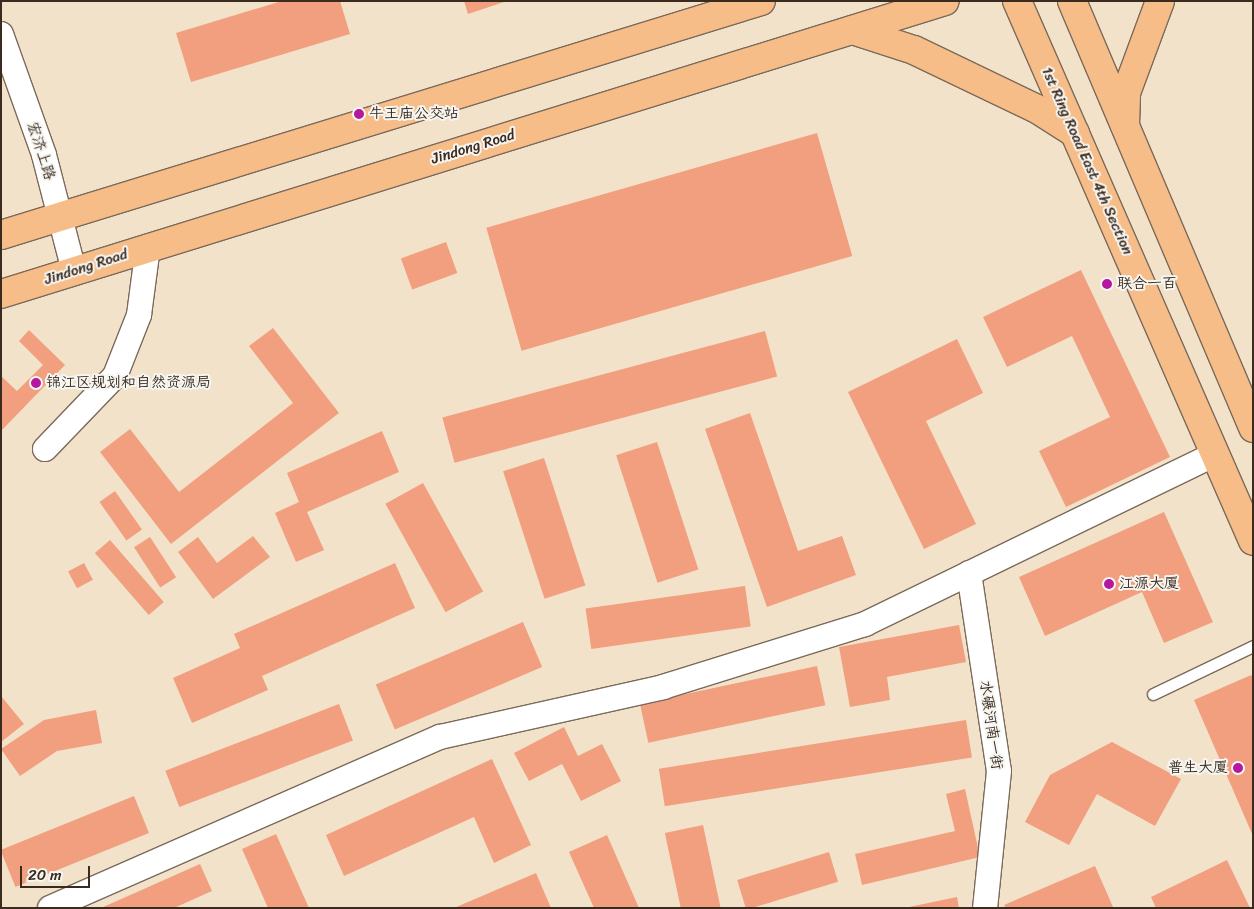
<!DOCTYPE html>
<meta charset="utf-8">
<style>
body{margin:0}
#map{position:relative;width:1254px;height:909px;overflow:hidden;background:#f3e2ca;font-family:Sriracha,"LXGW WenKai TC",sans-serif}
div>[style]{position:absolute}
.building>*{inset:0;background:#f19f7f;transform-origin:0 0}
.roads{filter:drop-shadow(1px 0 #7b6a5a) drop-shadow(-1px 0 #7b6a5a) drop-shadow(0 1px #7b6a5a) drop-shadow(0 -1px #7b6a5a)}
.service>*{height:11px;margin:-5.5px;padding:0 5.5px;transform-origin:5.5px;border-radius:5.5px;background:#fff}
.minor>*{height:24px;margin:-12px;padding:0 12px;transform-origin:12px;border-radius:12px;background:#fff}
.primary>*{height:28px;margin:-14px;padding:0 14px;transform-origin:14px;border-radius:14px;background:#f7bd88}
.dots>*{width:14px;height:14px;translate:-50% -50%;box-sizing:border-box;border:2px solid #f6f6f2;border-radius:50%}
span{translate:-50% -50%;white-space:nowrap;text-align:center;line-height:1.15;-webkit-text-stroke:4px #f6f6f2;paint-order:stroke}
.poi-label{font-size:15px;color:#3b2a1e}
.left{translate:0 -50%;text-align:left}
.right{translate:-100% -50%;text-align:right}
.street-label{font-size:15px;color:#3b2a1e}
.frame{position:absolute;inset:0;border:2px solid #3b2a1e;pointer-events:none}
.scale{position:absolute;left:20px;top:866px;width:70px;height:22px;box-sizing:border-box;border:2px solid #3b2a1e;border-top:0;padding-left:6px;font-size:15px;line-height:18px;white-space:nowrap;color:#3b2a1e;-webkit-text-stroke:4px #f6f6f2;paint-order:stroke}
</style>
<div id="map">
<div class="building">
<i style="clip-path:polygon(282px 1px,340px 1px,350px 34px,191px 82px,176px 33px)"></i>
<i style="clip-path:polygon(464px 1px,504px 1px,504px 2px,468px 14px)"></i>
<i style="left:817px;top:133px;width:128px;height:344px;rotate:74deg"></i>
<i style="left:446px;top:242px;width:33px;height:48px;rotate:70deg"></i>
<i style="clip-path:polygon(1081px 270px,1170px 457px,1066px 507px,1039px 451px,1110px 417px,1072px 336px,1007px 367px,983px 317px)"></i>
<i style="clip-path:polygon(273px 328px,339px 413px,171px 544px,100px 452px,130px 429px,179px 492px,293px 403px,249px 346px)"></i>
<i style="clip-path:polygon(29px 330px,65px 365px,1px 431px,1px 376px,17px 391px,43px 365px,19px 341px)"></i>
<i style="left:765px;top:331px;width:47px;height:334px;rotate:75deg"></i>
<i style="clip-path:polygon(957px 339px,983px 393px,926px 421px,976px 524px,924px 549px,848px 392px)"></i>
<i style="clip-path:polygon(750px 413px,798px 551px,842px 536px,856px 575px,767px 607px,705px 429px)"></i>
<i style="clip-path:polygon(382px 431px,399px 472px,307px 512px,324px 550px,296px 562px,275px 513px,299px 502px,287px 473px)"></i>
<i style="left:657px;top:442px;width:134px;height:43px;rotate:72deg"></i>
<i style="left:544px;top:458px;width:134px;height:43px;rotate:72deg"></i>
<i style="left:423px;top:483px;width:124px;height:43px;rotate:61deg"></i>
<i style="left:115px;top:491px;width:47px;height:19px;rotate:55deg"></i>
<i style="clip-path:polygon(1164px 512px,1213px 622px,1164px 643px,1142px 592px,1045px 636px,1019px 577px)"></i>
<i style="clip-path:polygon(253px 536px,270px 557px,213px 599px,178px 552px,198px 537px,217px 563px)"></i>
<i style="left:150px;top:537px;width:48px;height:19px;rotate:57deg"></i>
<i style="left:110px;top:540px;width:82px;height:20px;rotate:49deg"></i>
<i style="left:84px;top:563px;width:19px;height:18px;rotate:62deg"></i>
<i style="clip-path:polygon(395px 563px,415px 608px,262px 676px,268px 690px,192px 723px,173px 678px,240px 648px,234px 634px)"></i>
<i style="left:745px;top:586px;width:41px;height:161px;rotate:82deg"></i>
<i style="left:523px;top:622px;width:49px;height:160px;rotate:67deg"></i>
<i style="clip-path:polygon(959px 625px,966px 662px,887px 677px,890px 700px,850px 707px,839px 647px)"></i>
<i style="left:817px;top:666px;width:40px;height:181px;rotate:78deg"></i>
<i style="clip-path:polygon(1251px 675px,1253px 678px,1253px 836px,1194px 700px)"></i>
<i style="clip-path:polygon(1px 696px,24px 724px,1px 742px)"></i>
<i style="left:339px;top:704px;width:39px;height:186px;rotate:69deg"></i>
<i style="clip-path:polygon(96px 710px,102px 743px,57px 751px,20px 776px,1px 749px,44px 720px)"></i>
<i style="left:966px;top:720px;width:38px;height:311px;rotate:81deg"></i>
<i style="clip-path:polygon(564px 727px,578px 756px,602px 744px,621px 781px,581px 801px,562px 764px,529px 781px,514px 753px)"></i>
<i style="clip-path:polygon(1112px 742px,1181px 779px,1155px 826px,1097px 794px,1069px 845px,1025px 822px,1050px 775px)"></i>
<i style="clip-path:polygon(492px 759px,531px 845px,494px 863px,474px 817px,344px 876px,326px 835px)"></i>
<i style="clip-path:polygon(965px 789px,980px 857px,862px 885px,855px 854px,955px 831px,946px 794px)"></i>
<i style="left:134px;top:796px;width:40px;height:144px;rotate:68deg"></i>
<i style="left:703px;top:825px;width:85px;height:39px;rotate:78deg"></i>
<i style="clip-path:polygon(276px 834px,309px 908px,268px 908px,242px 849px)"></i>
<i style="clip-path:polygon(607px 835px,639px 908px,594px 908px,569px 852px)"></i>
<i style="left:829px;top:852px;width:31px;height:96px;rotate:73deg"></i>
<i style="clip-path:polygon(1227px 860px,1250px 908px,1156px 908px,1151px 897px)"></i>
<i style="clip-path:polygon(200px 864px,212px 891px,174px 908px,101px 908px)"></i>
<i style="clip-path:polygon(1095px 866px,1113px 907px,1006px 908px,1004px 905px)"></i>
<i style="clip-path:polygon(536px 873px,551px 908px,454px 908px)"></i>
<i style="clip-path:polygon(957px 897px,959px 908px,909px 908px,909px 907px)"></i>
</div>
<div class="roads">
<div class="service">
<i style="left:1153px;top:694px;width:111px;rotate:-25.6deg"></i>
</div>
<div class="minor">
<i style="left:1px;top:34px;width:128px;rotate:70.4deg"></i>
<i style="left:44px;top:155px;width:120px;rotate:75.5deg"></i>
<i style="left:45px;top:449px;width:101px;rotate:-46.2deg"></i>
<i style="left:115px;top:376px;width:66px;rotate:-68.5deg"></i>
<i style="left:139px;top:315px;width:69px;rotate:-82.5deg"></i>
<i style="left:969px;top:573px;width:200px;rotate:81.4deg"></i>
<i style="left:999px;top:771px;width:138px;rotate:95.8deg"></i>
<i style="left:50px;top:908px;width:426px;rotate:-23.7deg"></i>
<i style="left:440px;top:737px;width:229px;rotate:-12.6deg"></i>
<i style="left:663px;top:687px;width:212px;rotate:-17.3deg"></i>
<i style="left:865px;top:624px;width:389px;rotate:-25.9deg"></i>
</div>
<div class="primary">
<i style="left:1017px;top:1px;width:589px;rotate:66.39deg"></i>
<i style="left:1072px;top:1px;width:464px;rotate:67deg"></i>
<i style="left:852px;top:30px;width:65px;rotate:17.9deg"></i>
<i style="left:914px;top:50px;width:136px;rotate:25.6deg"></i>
<i style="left:1037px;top:109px;width:45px;rotate:32.3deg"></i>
<i style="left:1125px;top:125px;width:32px;rotate:-88deg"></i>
<i style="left:1126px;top:93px;width:98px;rotate:-69.7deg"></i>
<i style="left:1px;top:235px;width:795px;rotate:-17.11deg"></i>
<i style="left:1px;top:294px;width:988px;rotate:-17.24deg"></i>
</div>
</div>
<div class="dots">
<i style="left:359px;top:114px;background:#b5179e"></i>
<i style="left:1107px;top:284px;background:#b5179e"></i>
<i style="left:36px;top:383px;background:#b5179e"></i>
<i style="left:1109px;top:584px;background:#b5179e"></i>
<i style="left:1238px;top:768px;background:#b5179e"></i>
</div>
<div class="poi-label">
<span class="left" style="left:369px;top:114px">牛王庙公交站</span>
<span class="left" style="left:1117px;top:284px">联合一百</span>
<span class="left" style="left:46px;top:383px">锦江区规划和自然资源局</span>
<span class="left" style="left:1119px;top:584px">江源大厦</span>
<span class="right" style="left:1228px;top:768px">普生大厦</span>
</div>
<div class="street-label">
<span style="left:473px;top:147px;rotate:-17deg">Jindong Road</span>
<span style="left:41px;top:151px;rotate:72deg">宏济上路</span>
<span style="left:1087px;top:161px;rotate:66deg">1st Ring Road East 4th Section</span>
<span style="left:86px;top:267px;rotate:-18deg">Jindong Road</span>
<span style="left:991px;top:725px;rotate:82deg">水碾河南一街</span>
</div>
<div class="frame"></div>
<div class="scale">20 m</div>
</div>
